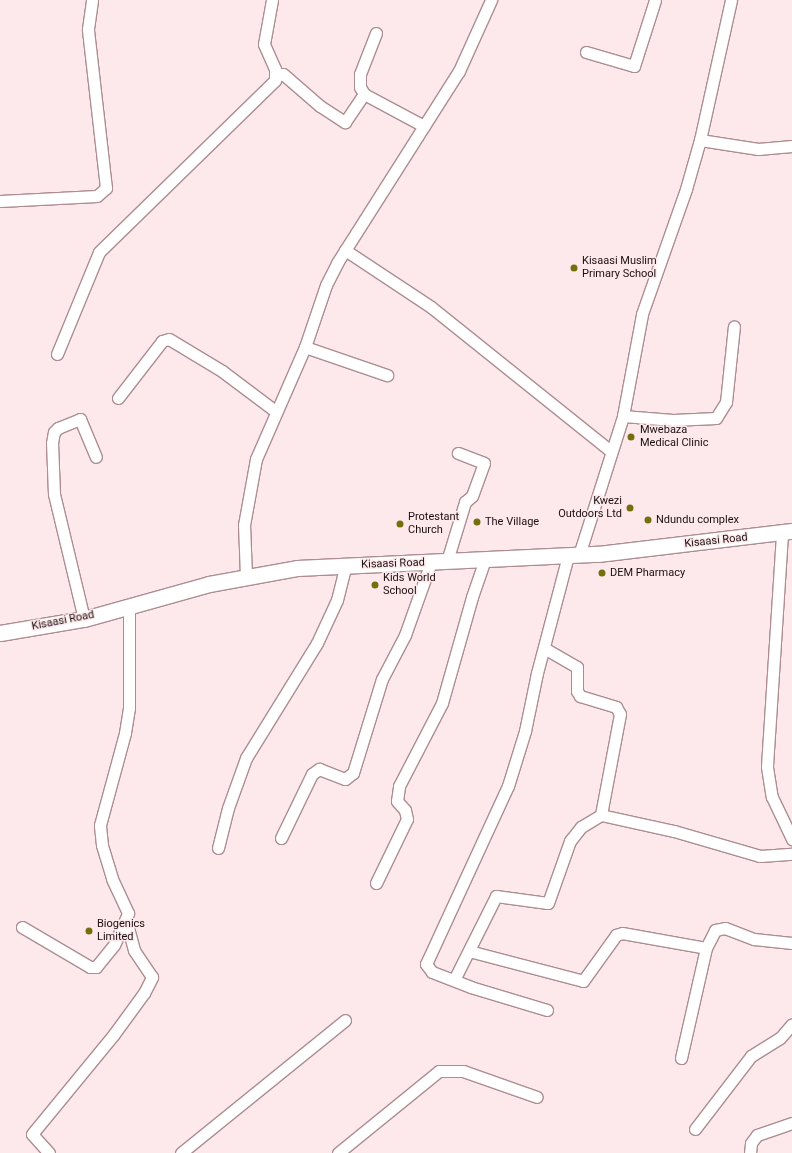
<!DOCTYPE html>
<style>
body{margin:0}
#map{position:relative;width:792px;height:1153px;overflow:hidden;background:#fde9eb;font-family:Roboto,sans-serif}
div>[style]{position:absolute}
.roads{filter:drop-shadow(1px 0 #ac8d92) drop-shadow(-1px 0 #ac8d92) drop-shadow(0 1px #ac8d92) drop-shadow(0 -1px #ac8d92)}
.minor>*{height:11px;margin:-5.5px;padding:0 5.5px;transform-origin:5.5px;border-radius:5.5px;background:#fff}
.secondary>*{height:15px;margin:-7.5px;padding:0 7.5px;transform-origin:7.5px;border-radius:7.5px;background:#fff}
.dots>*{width:11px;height:11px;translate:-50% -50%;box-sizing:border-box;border:2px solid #fde9eb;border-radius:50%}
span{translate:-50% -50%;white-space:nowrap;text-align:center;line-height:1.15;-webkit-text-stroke:3px #fde9eb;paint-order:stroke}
.poi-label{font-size:11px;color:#190e10}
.left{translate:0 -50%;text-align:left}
.right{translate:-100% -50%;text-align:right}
.street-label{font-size:11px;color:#190e10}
</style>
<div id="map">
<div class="roads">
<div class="minor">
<i style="left:586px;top:52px;width:50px;rotate:16.3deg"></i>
<i style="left:634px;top:66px;width:69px;rotate:-72.3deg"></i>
<i style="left:276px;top:76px;width:7px;rotate:-16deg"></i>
<i style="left:283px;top:74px;width:49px;rotate:40.9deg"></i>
<i style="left:320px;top:106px;width:30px;rotate:33deg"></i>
<i style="left:345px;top:122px;width:34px;rotate:-56deg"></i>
<i style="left:364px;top:94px;width:68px;rotate:28.1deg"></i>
<i style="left:364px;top:94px;width:8px;rotate:-120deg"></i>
<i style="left:360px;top:87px;width:13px;rotate:-90deg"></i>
<i style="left:360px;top:74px;width:44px;rotate:-68.7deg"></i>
<i style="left:700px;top:140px;width:59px;rotate:8.8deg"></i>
<i style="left:758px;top:149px;width:34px;rotate:-5deg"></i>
<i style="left:0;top:201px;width:97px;rotate:-3deg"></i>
<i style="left:97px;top:196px;width:12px;rotate:-42deg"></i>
<i style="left:106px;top:188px;width:160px;rotate:-96.5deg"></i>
<i style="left:88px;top:29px;width:29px;rotate:-82deg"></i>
<i style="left:345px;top:250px;width:103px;rotate:33.5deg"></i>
<i style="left:431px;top:307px;width:231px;rotate:38.7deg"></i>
<i style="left:305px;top:347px;width:87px;rotate:18.9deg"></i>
<i style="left:57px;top:354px;width:110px;rotate:-67.6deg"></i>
<i style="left:99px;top:252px;width:246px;rotate:-44.3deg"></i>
<i style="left:275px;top:80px;width:11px;rotate:-90deg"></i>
<i style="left:275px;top:69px;width:27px;rotate:-114deg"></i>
<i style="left:264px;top:44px;width:45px;rotate:-79.7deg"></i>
<i style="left:118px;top:398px;width:72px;rotate:-52.3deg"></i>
<i style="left:162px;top:341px;width:7px;rotate:-16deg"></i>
<i style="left:169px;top:339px;width:62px;rotate:31.1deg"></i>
<i style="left:222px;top:371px;width:66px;rotate:37deg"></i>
<i style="left:623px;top:416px;width:50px;rotate:4.6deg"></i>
<i style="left:673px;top:420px;width:43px;rotate:-2.7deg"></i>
<i style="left:716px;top:418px;width:19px;rotate:-58deg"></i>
<i style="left:726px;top:402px;width:76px;rotate:-84deg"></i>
<i style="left:782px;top:534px;width:233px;rotate:93.7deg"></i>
<i style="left:767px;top:767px;width:30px;rotate:81deg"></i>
<i style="left:772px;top:797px;width:47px;rotate:64.5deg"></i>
<i style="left:579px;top:555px;width:146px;rotate:-72.4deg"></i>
<i style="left:623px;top:416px;width:104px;rotate:-79.4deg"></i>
<i style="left:642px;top:314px;width:133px;rotate:-70.6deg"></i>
<i style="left:686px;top:189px;width:51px;rotate:-74.1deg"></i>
<i style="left:700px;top:140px;width:143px;rotate:-77.5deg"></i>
<i style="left:447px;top:561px;width:62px;rotate:-73deg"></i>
<i style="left:465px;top:502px;width:9px;rotate:-41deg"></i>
<i style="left:472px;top:496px;width:35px;rotate:-70deg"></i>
<i style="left:484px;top:463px;width:28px;rotate:-159deg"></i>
<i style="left:246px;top:576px;width:51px;rotate:-92.2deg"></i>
<i style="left:244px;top:525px;width:67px;rotate:-79.7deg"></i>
<i style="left:256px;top:459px;width:122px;rotate:-66.4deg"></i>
<i style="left:305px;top:347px;width:65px;rotate:-71.3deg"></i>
<i style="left:326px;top:285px;width:25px;rotate:-63deg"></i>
<i style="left:337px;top:263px;width:227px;rotate:-57.6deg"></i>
<i style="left:459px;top:71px;width:78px;rotate:-65.7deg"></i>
<i style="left:84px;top:619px;width:129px;rotate:-103.5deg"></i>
<i style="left:54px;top:494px;width:51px;rotate:-92.2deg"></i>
<i style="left:52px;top:443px;width:11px;rotate:-80deg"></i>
<i style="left:54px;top:432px;width:6px;rotate:-45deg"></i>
<i style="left:58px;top:428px;width:24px;rotate:-22deg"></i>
<i style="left:80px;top:419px;width:41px;rotate:67.2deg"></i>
<i style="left:544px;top:648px;width:38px;rotate:30deg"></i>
<i style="left:577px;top:667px;width:24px;rotate:90deg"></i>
<i style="left:577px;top:691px;width:6px;rotate:59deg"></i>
<i style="left:580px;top:696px;width:38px;rotate:17deg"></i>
<i style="left:616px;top:707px;width:8px;rotate:60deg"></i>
<i style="left:620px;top:714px;width:103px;rotate:100.7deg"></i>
<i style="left:281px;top:838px;width:71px;rotate:-64.2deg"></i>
<i style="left:312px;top:774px;width:9px;rotate:-36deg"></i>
<i style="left:319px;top:769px;width:28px;rotate:21deg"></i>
<i style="left:345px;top:779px;width:10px;rotate:-37deg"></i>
<i style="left:353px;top:773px;width:98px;rotate:-72.9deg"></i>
<i style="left:382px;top:679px;width:50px;rotate:-62.4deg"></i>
<i style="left:405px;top:635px;width:77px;rotate:-70.4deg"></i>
<i style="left:218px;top:848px;width:41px;rotate:-76deg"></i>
<i style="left:228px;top:808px;width:53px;rotate:-70.2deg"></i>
<i style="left:246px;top:758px;width:135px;rotate:-58.3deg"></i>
<i style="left:317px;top:643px;width:47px;rotate:-65.1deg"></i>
<i style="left:337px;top:600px;width:36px;rotate:-76deg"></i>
<i style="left:376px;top:883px;width:71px;rotate:-64.2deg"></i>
<i style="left:407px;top:819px;width:9px;rotate:-103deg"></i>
<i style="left:405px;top:810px;width:12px;rotate:-132deg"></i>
<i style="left:397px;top:801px;width:15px;rotate:-82deg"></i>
<i style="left:399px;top:786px;width:93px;rotate:-62.6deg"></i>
<i style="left:442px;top:703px;width:110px;rotate:-74.2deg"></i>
<i style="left:472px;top:597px;width:39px;rotate:-71deg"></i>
<i style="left:22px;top:927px;width:79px;rotate:30.5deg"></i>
<i style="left:90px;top:967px;width:6px"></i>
<i style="left:96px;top:967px;width:28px;rotate:-51deg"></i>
<i style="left:114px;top:945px;width:35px;rotate:-66deg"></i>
<i style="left:128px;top:913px;width:38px;rotate:-115deg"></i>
<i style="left:112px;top:878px;width:34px;rotate:-107deg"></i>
<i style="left:102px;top:845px;width:20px;rotate:-96deg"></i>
<i style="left:100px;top:825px;width:95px;rotate:-74.8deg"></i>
<i style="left:125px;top:733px;width:25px;rotate:-81deg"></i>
<i style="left:129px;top:708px;width:103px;rotate:-90deg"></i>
<i style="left:469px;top:951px;width:118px;rotate:14.7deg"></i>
<i style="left:583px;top:981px;width:57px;rotate:-54.3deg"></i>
<i style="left:616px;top:935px;width:6px;rotate:-18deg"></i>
<i style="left:622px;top:933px;width:85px;rotate:10.1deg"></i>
<i style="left:454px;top:980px;width:94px;rotate:-63.4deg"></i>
<i style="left:496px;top:896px;width:52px;rotate:7.7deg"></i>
<i style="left:548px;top:903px;width:66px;rotate:-70.5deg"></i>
<i style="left:570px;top:841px;width:18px;rotate:-52deg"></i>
<i style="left:581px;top:827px;width:23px;rotate:-31deg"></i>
<i style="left:601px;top:815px;width:75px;rotate:12.4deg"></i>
<i style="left:674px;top:831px;width:90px;rotate:16.2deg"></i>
<i style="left:760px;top:856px;width:32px;rotate:-4deg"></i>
<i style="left:547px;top:1010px;width:79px;rotate:-163.2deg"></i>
<i style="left:471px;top:987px;width:42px;rotate:-159deg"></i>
<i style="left:432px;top:972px;width:10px;rotate:-127deg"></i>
<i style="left:426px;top:964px;width:196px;rotate:-65.3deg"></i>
<i style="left:508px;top:786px;width:58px;rotate:-72.8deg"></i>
<i style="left:525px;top:731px;width:59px;rotate:-78.3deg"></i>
<i style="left:537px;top:673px;width:121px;rotate:-75.2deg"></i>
<i style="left:681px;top:1058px;width:113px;rotate:-77.2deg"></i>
<i style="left:706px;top:948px;width:20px;rotate:-63deg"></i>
<i style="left:715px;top:930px;width:10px;rotate:-11deg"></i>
<i style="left:725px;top:928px;width:31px;rotate:21deg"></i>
<i style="left:754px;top:939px;width:38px;rotate:6deg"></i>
<i style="left:695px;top:1129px;width:92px;rotate:-52.5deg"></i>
<i style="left:751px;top:1056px;width:34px;rotate:-32deg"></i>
<i style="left:780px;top:1038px;width:18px;rotate:-49deg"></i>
<i style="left:49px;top:1153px;width:25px;rotate:-132deg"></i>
<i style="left:32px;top:1134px;width:129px;rotate:-50.6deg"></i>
<i style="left:114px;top:1034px;width:51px;rotate:-53.8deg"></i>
<i style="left:144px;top:993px;width:18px;rotate:-63deg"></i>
<i style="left:152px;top:977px;width:32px;rotate:-124deg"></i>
<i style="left:134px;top:950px;width:30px;rotate:-105deg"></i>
<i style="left:181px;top:1153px;width:211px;rotate:-39deg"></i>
<i style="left:338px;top:1153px;width:130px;rotate:-39.1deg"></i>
<i style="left:439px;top:1071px;width:24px"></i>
<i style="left:463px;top:1071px;width:78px;rotate:19.4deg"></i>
<i style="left:750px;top:1153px;width:10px;rotate:-84deg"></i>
<i style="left:751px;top:1143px;width:10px;rotate:-53deg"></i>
<i style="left:757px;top:1135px;width:37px;rotate:-19deg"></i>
</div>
<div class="secondary">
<i style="left:0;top:633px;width:85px;rotate:-9.5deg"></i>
<i style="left:84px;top:619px;width:130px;rotate:-15.6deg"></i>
<i style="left:209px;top:584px;width:89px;rotate:-10.3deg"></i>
<i style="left:297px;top:568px;width:301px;rotate:-2.7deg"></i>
<i style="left:598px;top:554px;width:195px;rotate:-6.8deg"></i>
</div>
</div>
<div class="dots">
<i style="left:574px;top:268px;background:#766e0b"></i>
<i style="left:631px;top:437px;background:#766e0b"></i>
<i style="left:630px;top:508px;background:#766e0b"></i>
<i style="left:648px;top:520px;background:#766e0b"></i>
<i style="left:477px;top:522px;background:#766e0b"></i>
<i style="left:400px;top:524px;background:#766e0b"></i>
<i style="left:602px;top:573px;background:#766e0b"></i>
<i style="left:375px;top:585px;background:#766e0b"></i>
<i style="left:89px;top:931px;background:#766e0b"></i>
</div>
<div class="poi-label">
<span class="left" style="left:582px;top:268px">Kisaasi Muslim<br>Primary School</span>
<span class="left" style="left:640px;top:437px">Mwebaza<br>Medical Clinic</span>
<span class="right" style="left:622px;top:508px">Kwezi<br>Outdoors Ltd</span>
<span class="left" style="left:408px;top:524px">Protestant<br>Church</span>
<span class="left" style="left:656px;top:520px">Ndundu complex</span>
<span class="left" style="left:485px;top:522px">The Village</span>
<span class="left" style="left:610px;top:573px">DEM Pharmacy</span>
<span class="left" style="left:383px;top:585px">Kids World<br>School</span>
<span class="left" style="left:97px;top:931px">Biogenics<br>Limited</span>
</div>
<div class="street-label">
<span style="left:716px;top:541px;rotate:-6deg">Kisaasi Road</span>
<span style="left:393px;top:564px;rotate:-2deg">Kisaasi Road</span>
<span style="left:63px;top:621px;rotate:-11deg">Kisaasi Road</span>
</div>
</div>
